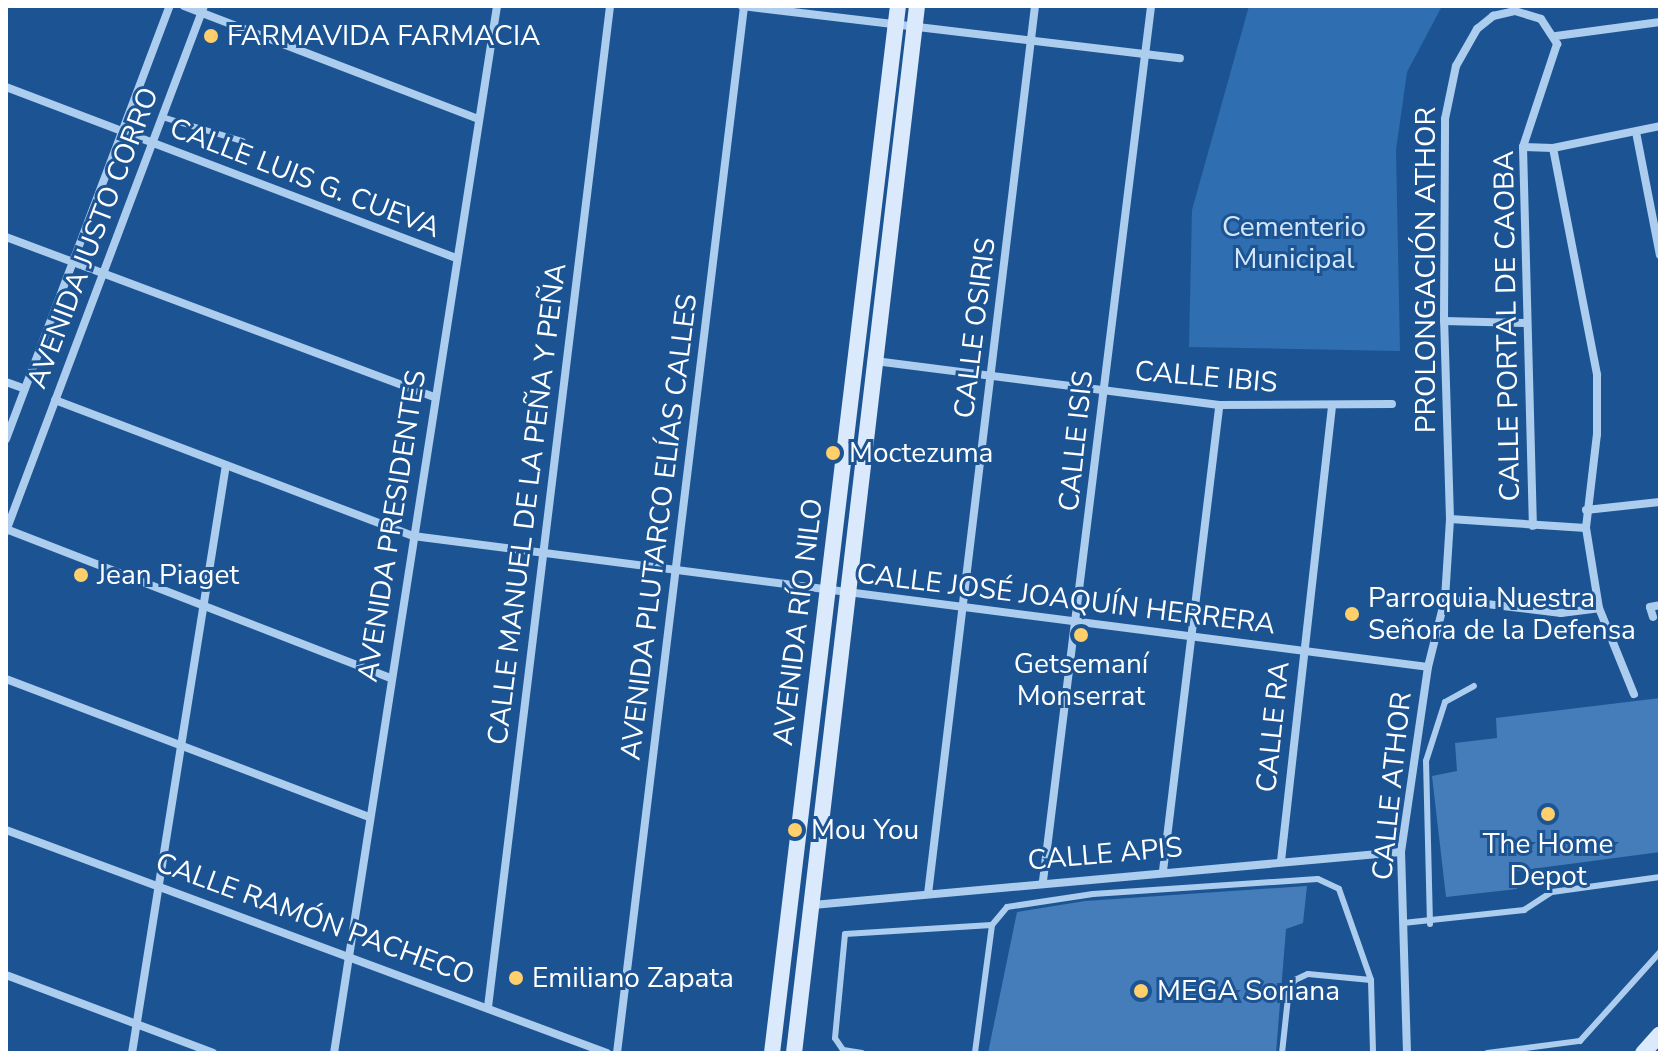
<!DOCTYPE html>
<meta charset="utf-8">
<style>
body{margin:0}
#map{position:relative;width:1666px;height:1059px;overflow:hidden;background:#1c5493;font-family:"Nunito Sans",sans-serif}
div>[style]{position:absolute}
.green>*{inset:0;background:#2f6eb1}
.building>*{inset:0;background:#447dba}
.lane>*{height:6px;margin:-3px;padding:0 3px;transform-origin:3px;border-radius:3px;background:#adcdef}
.street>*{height:8px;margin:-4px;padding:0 4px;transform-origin:4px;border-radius:4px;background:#adcdef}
.secondary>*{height:16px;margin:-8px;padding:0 8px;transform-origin:8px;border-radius:8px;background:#dae9fb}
.dots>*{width:22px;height:22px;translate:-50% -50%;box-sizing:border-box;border:4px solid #1c5493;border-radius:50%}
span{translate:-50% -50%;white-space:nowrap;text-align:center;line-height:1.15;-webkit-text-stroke:6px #1c5493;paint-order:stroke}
.poi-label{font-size:28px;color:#fff}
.left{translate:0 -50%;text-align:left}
.street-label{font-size:28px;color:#fff}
.park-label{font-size:28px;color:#d3e6fa}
.frame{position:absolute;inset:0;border:8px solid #fff;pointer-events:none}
</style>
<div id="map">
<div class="green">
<i style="clip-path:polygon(1249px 6px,1442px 6px,1407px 72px,1396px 150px,1400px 351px,1189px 347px,1192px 210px)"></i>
</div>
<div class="building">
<i style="clip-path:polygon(1660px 698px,1660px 852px,1516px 871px,1517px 889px,1446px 897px,1432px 776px,1457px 771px,1455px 743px,1497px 738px,1496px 718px)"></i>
<i style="clip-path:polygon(1307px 886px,1303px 923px,1286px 929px,1276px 1053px,988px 1053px,1017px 912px,1085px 901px)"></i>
</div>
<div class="lane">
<i style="left:162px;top:117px;width:84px;rotate:16.7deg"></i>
<i style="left:1403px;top:923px;width:122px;rotate:-6.1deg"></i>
<i style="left:1524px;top:910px;width:33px;rotate:-33deg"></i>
<i style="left:1552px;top:892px;width:109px;rotate:-7.9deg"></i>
<i style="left:1430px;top:924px;width:163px;rotate:-91.4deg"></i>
<i style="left:1426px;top:761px;width:62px;rotate:-72.1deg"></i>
<i style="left:1445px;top:702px;width:33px;rotate:-29deg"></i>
<i style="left:992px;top:925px;width:23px;rotate:-50deg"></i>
<i style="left:1007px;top:907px;width:87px;rotate:-8.6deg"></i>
<i style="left:1093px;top:894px;width:225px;rotate:-3.8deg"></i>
<i style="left:1318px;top:879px;width:23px;rotate:25deg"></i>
<i style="left:1339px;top:889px;width:96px;rotate:70.6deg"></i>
<i style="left:1371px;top:980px;width:73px;rotate:88.4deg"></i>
<i style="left:862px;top:1053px;width:19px;rotate:-171deg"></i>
<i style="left:843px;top:1050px;width:14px;rotate:-124deg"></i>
<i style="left:835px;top:1038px;width:104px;rotate:-84.5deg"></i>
<i style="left:845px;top:934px;width:147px;rotate:-3.5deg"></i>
<i style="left:992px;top:925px;width:129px;rotate:97.6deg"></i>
<i style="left:1282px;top:1053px;width:64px;rotate:-83.8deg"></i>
<i style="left:1289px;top:989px;width:11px;rotate:-56deg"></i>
<i style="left:1295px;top:980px;width:14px;rotate:-25deg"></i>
<i style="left:1308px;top:974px;width:63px;rotate:5.4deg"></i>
<i style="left:1487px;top:1053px;width:94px;rotate:-7.4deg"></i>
<i style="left:1580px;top:1041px;width:120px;rotate:-48deg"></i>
</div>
<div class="street">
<i style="left:184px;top:6px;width:315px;rotate:21deg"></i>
<i style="left:742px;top:6px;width:441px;rotate:6.8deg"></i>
<i style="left:1556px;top:36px;width:105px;rotate:-7.7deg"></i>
<i style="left:6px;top:87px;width:480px;rotate:20.8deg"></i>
<i style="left:1636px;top:132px;width:125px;rotate:79deg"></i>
<i style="left:1523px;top:147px;width:30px;rotate:2deg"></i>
<i style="left:1553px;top:148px;width:109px;rotate:-11.6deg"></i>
<i style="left:1553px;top:148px;width:231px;rotate:79deg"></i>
<i style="left:1597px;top:375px;width:59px;rotate:90deg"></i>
<i style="left:1597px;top:434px;width:95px;rotate:96.7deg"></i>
<i style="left:1586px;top:528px;width:81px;rotate:80.8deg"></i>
<i style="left:1599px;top:608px;width:93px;rotate:67.9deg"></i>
<i style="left:6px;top:237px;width:457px;rotate:20.5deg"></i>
<i style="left:1444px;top:321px;width:80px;rotate:1.4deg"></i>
<i style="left:875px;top:361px;width:347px;rotate:7.3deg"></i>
<i style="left:1219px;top:405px;width:173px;rotate:-0.3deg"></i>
<i style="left:6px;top:382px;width:20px;rotate:20deg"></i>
<i style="left:55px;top:400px;width:383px;rotate:20.8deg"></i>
<i style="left:413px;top:536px;width:1023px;rotate:7.35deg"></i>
<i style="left:6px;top:439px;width:463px;rotate:-69.3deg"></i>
<i style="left:1586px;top:510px;width:74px;rotate:-6.2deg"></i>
<i style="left:1450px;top:519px;width:136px;rotate:3.8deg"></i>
<i style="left:6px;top:529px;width:413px;rotate:21.2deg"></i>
<i style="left:6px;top:531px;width:561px;rotate:-69.34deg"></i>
<i style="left:1445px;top:599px;width:117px;rotate:6.9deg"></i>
<i style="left:1561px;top:613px;width:38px;rotate:-7deg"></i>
<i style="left:1653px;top:617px;width:10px;rotate:-107deg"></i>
<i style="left:1650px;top:607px;width:10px;rotate:-11deg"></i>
<i style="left:6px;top:679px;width:389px;rotate:20.8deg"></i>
<i style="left:6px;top:830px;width:641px;rotate:20.36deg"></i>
<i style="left:1281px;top:861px;width:457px;rotate:-83.6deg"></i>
<i style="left:1163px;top:871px;width:469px;rotate:-83.1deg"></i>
<i style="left:1043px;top:881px;width:882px;rotate:-82.96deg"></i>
<i style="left:928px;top:894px;width:894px;rotate:-83.13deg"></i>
<i style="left:813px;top:905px;width:590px;rotate:-5.15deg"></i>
<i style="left:6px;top:975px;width:221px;rotate:20.6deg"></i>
<i style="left:488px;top:1007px;width:1008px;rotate:-83.05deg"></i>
<i style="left:132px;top:1053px;width:595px;rotate:-80.92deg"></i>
<i style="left:334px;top:1053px;width:1060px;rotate:-81.15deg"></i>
<i style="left:617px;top:1053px;width:1055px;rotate:-83.08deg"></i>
<i style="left:1407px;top:1053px;width:201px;rotate:-91.7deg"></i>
<i style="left:1401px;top:852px;width:187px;rotate:-81.7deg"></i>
<i style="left:1428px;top:667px;width:70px;rotate:-76deg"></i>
<i style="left:1445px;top:599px;width:80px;rotate:-86.4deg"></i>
<i style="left:1450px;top:519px;width:198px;rotate:-91.7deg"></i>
<i style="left:1444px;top:321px;width:202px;rotate:-89.7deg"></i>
<i style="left:1445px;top:119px;width:54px;rotate:-78.3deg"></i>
<i style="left:1456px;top:66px;width:43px;rotate:-60.4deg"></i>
<i style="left:1477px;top:29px;width:21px;rotate:-39deg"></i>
<i style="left:1493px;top:16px;width:23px;rotate:-13deg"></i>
<i style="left:1515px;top:11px;width:27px;rotate:17deg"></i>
<i style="left:1541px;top:19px;width:30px;rotate:57deg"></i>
<i style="left:1557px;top:44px;width:108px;rotate:108.3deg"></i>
<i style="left:1523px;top:147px;width:379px;rotate:88.5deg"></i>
</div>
<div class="secondary">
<i style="left:772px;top:1053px;width:1055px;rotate:-83.14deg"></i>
<i style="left:794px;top:1053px;width:1054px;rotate:-83.3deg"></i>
<i style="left:1643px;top:1053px;width:25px;rotate:-48deg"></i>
</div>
<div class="dots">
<i style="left:211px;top:36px;background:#ffcf6b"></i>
<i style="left:833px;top:453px;background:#ffcf6b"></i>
<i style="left:81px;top:575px;background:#ffcf6b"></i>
<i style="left:1352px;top:614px;background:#ffcf6b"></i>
<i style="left:1081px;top:635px;background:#ffcf6b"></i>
<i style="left:1548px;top:814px;background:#ffcf6b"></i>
<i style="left:795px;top:830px;background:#ffcf6b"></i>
<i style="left:516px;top:978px;background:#ffcf6b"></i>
<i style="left:1141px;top:991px;background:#ffcf6b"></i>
</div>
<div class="poi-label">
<span class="left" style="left:227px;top:36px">FARMAVIDA FARMACIA</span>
<span class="left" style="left:849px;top:453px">Moctezuma</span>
<span class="left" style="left:97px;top:575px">Jean Piaget</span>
<span class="left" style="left:1368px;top:614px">Parroquia Nuestra<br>Señora de la Defensa</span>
<span style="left:1081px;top:680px">Getsemaní<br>Monserrat</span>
<span class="left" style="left:811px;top:830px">Mou You</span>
<span style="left:1548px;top:860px">The Home<br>Depot</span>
<span class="left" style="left:532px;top:978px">Emiliano Zapata</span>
<span class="left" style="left:1157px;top:991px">MEGA Soriana</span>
</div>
<div class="street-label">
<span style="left:305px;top:178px;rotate:21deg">CALLE LUIS G. CUEVA</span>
<span style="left:93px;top:238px;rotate:-69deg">AVENIDA JUSTO CORRO</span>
<span style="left:1426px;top:270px;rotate:-90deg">PROLONGACIÓN ATHOR</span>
<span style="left:1507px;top:326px;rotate:-91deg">CALLE PORTAL DE CAOBA</span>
<span style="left:975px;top:328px;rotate:-83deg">CALLE OSIRIS</span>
<span style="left:1206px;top:377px;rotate:5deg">CALLE IBIS</span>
<span style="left:1076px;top:441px;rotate:-84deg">CALLE ISIS</span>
<span style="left:527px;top:504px;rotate:-83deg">CALLE MANUEL DE LA PEÑA Y PEÑA</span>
<span style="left:392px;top:526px;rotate:-81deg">AVENIDA PRESIDENTES</span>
<span style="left:659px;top:527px;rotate:-83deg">AVENIDA PLUTARCO ELÍAS CALLES</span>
<span style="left:1066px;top:599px;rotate:7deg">CALLE JOSÉ JOAQUÍN HERRERA</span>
<span style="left:798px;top:622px;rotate:-83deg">AVENIDA RÍO NILO</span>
<span style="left:1273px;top:727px;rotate:-84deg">CALLE RA</span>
<span style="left:1392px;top:786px;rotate:-84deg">CALLE ATHOR</span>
<span style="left:1105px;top:854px;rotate:-5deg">CALLE APIS</span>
<span style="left:315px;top:919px;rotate:20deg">CALLE RAMÓN PACHECO</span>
</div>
<div class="park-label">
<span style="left:1294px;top:243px">Cementerio<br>Municipal</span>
</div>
<div class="frame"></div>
</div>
